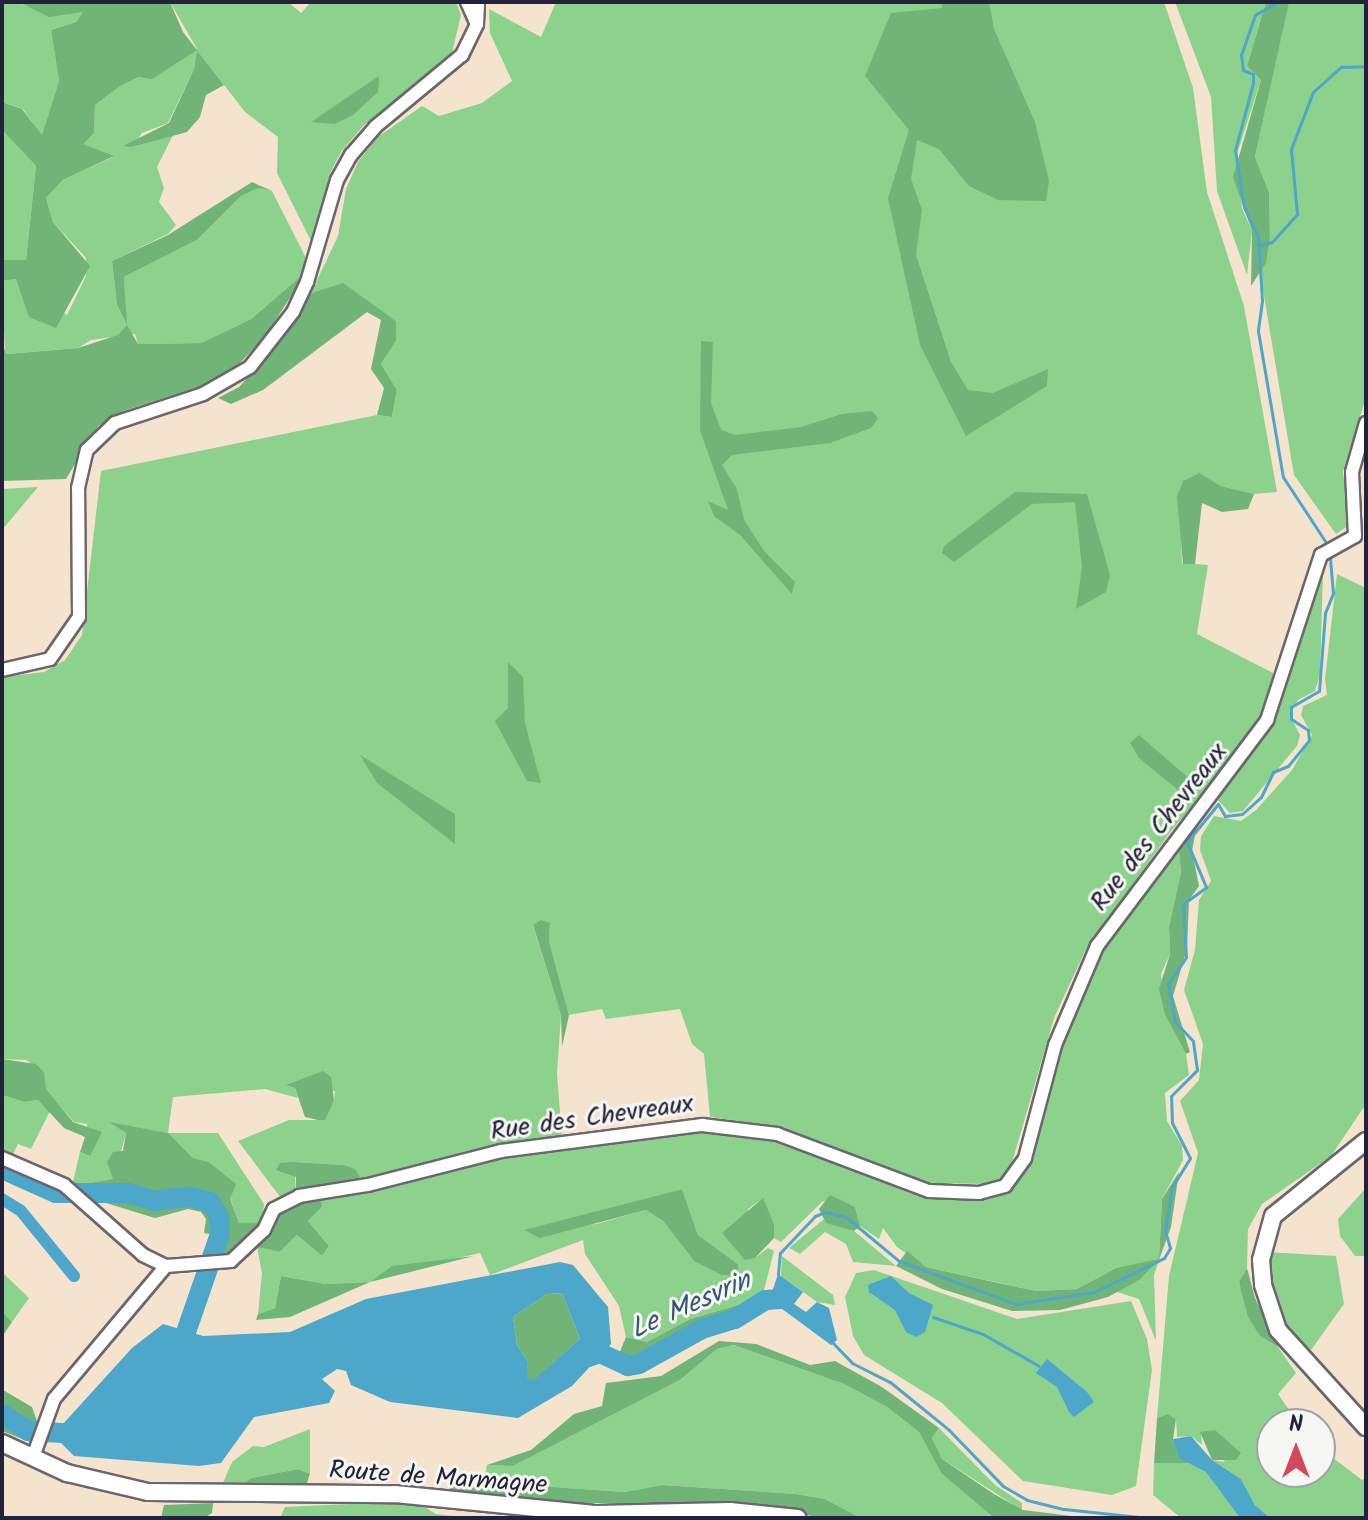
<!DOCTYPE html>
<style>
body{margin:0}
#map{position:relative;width:1368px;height:1520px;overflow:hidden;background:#f4e4cd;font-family:Kalam,sans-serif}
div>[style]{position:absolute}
.green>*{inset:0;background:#8cd28c}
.forest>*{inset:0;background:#71b478}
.water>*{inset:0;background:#4da7ca}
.stream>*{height:3px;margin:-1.5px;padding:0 1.5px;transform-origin:1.5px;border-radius:1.5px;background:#4da7ca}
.canal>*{height:12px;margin:-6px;padding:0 6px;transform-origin:6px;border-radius:6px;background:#4da7ca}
.river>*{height:20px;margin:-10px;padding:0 10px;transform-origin:10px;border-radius:10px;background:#4da7ca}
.roads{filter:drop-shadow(2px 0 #6c666e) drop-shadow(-2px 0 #6c666e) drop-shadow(0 2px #6c666e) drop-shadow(0 -2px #6c666e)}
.street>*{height:12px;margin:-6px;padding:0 6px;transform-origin:6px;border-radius:6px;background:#fff}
.secondary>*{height:16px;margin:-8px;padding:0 8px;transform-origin:8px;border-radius:8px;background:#fff}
span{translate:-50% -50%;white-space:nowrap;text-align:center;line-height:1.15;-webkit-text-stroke:6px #f6f6f2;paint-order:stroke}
.street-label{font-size:26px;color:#22223b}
.water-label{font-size:28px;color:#335774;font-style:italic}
.frame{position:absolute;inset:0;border:4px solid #22223b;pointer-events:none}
.north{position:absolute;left:1256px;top:1408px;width:80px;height:80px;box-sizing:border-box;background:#f6f6f2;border:2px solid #a1a1a9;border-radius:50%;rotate:0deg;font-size:22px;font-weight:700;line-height:32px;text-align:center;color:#22223b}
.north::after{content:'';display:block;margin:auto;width:28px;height:36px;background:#d1495b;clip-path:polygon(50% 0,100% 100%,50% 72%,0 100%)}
</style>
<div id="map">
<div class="green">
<i style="clip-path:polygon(2px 2px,84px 11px,76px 22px,51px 30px,59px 81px,42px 136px,23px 109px,2px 102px)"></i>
<i style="clip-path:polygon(170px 2px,288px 2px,301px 13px,311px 2px,456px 2px,461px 15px,452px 53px,363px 126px,341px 152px,330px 173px,313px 245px,277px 173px,278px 137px,245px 112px,197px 50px,194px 69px,168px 123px,142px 133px,132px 147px,173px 135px,157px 167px,164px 188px,159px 202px,176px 225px,168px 234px,112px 261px,117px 305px,126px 323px,124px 277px,197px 240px,241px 196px,259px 188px,272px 191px,305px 256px,307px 271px,251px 319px,201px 343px,138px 344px,135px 334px,91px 340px,78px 348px,5px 354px,2px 281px,15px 279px,67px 315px,86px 276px,86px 258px,53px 222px,46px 198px,63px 180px,113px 157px,82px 144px,94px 133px,95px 105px,119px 87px,197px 49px)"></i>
<i style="clip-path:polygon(556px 2px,1164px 2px,1193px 88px,1207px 192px,1244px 306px,1277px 492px,1254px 494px,1221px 486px,1200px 473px,1181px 542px,1182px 563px,1208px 565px,1197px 634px,1277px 675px,1260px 726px,1171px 831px,1085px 951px,1054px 1018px,1009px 1173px,991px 1184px,927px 1183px,888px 1173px,775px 1126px,710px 1117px,704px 1054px,692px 1044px,680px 1009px,606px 1019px,602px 1009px,569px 1015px,549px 941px,550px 924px,533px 926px,561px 1015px,557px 1074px,562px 1137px,466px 1151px,362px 1181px,344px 1165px,294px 1162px,296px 1193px,281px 1198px,238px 1141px,289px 1120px,318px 1120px,334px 1100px,335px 1091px,295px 1088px,298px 1098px,265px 1089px,173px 1097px,168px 1133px,218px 1133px,264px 1204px,262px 1223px,239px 1223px,230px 1198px,235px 1184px,209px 1162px,193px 1158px,167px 1133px,112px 1123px,126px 1133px,114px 1179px,72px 1186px,80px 1152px,90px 1156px,87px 1124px,74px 1122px,45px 1089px,44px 1072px,26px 1060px,2px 1059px,2px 677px,44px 672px,65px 660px,82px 635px,101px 471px,377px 415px,392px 417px,397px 390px,381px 364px,396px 341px,396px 321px,343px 284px,311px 293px,338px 236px,346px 189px,358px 162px,378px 137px,422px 106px,439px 116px,482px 103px,512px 81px,490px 33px,489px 9px,541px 37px)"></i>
<i style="clip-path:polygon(1175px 2px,1266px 2px,1247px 66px,1261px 80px,1237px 154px,1242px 208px,1252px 231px,1247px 275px,1217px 191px,1211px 97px)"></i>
<i style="clip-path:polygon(1289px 2px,1366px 2px,1366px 397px,1343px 472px,1349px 525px,1336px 534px,1294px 475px,1260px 272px,1270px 237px,1269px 192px,1255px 157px)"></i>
<i style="clip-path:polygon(2px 130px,36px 166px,26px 260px,9px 263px,2px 260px)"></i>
<i style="clip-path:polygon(38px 487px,2px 530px,2px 489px)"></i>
<i style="clip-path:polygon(1323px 572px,1320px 674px,1315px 691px,1298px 700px,1290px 716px,1300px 735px,1297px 746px,1243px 811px,1230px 813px,1216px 798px,1247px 761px,1280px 703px,1316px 580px)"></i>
<i style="clip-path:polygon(1337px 574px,1366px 588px,1366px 1104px,1331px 1156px,1262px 1204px,1248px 1229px,1247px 1268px,1239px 1283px,1260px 1336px,1278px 1347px,1296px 1373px,1278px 1394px,1299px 1424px,1272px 1424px,1272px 1472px,1320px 1472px,1320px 1448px,1362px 1480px,1366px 1477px,1366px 1518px,1270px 1518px,1255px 1505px,1241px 1479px,1212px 1460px,1225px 1462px,1201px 1432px,1202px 1445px,1191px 1436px,1177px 1437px,1176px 1419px,1168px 1414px,1157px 1418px,1169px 1276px,1198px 1153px,1180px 1101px,1199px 1080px,1203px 1044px,1184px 990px,1195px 950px,1199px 900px,1211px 881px,1200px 850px,1201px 836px,1214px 816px,1241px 821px,1256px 810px,1292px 770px,1312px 735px,1301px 715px,1303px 706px,1327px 695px,1325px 679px)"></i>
<i style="clip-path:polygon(evenodd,1178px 842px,1181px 872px,1169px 927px,1170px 954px,1161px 974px,1165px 1015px,1186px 1054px,1189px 1075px,1165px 1093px,1167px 1121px,1182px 1146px,1183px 1160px,1162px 1199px,1159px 1260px,1154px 1275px,1156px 1341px,1139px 1299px,1117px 1292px,1157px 1261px,1116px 1268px,1077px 1289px,1037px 1291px,926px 1267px,897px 1247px,883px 1228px,879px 1239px,860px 1226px,855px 1207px,823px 1201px,781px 1242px,774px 1238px,774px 1224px,762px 1199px,748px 1209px,755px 1258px,768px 1248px,774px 1251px,762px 1298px,690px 1319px,647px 1342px,626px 1337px,619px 1306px,585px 1254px,583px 1240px,490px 1275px,480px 1253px,418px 1267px,392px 1267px,370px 1282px,326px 1284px,281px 1276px,275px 1308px,258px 1314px,262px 1273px,257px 1247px,280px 1252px,297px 1235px,322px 1256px,329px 1246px,308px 1221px,322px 1207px,321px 1197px,499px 1156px,653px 1133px,724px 1133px,774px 1140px,910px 1193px,979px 1200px,1015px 1187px,1033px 1158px,1069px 1019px,1102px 944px,1178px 842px,682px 1189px,698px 1235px,738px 1264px,694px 1261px,663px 1221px,646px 1210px,596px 1224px,526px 1230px,682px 1189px)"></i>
<i style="clip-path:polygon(2px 1095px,24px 1102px,38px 1100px,50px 1111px,31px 1149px,18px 1144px,12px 1156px,2px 1152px)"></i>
<i style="clip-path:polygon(1366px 1188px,1366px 1256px,1355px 1256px,1340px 1236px,1338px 1219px)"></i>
<i style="clip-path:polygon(824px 1219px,854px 1231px,896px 1266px,853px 1262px,846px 1244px,825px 1232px,800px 1254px,789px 1248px)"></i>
<i style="clip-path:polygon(1267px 1252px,1336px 1256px,1344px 1304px,1311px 1350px,1296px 1341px,1285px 1323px,1268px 1271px)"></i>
<i style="clip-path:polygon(782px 1256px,833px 1295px,835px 1305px,817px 1302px,781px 1276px)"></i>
<i style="clip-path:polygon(874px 1270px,1017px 1319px,1131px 1301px,1147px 1339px,1152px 1370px,1136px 1486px,1112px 1495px,1023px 1481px,942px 1403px,864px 1355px,853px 1336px,845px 1297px,856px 1273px)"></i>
<i style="clip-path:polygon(2px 1272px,29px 1298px,12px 1322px,2px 1311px)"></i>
<i style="clip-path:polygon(734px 1345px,844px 1384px,887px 1407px,919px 1432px,941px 1473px,997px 1518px,861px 1518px,825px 1499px,796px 1494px,662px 1485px,625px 1492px,538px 1486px,530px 1493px,484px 1480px,487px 1465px,513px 1466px,680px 1380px,717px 1349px)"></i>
<i style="clip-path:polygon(939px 1428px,995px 1485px,1022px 1503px,1022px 1510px,942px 1459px,932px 1438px)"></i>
<i style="clip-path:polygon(310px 1429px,310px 1474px,298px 1469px,251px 1478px,242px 1485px,222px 1485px,232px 1462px,253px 1446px,264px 1447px)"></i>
<i style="clip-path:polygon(1154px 1463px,1191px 1463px,1207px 1472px,1240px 1518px,1181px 1518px,1153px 1495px)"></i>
<i style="clip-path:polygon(350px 1504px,420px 1504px,436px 1514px,471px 1518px,280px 1518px,285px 1507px)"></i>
</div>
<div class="forest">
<i style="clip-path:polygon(19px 2px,170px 2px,183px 32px,224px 85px,206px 95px,200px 117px,187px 132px,132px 147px,123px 146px,169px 123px,194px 69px,197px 50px,152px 79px,139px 77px,119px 87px,95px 105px,94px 133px,83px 144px,114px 156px,63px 180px,46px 198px,53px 222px,90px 266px,56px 328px,29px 317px,16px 279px,2px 281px,2px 260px,26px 260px,36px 166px,2px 130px,2px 102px,22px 109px,42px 135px,59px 81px,51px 30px,76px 22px,83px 12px,49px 17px)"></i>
<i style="clip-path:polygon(941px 2px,989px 2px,994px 29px,1035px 122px,1049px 181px,1046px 201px,998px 200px,969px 186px,939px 149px,917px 140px,911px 179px,922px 210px,916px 255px,951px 362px,968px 390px,993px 393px,1048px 369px,1047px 386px,966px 436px,920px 345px,888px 198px,909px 130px,865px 76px,891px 13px,942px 8px)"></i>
<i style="clip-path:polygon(1266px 2px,1289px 3px,1255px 157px,1269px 192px,1270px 237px,1266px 263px,1251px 286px,1252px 231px,1233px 177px,1261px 80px,1247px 66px)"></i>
<i style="clip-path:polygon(379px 76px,378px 92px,353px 115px,335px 124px,311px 122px)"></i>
<i style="clip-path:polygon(252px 182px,272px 191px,259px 188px,241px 196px,197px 240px,124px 277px,127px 325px,138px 344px,201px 343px,251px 319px,307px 271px,266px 335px,226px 378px,126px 410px,98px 426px,66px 479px,2px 481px,2px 343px,6px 354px,78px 348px,118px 335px,127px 325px,117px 305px,112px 261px,168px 235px)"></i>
<i style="clip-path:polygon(343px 283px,396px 321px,396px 341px,381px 364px,397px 390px,392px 417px,377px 415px,384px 388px,371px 369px,381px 320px,367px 312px,263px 390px,231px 404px,218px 398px,239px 387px,267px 357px,311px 293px)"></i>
<i style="clip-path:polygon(701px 341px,713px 342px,711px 403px,721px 430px,735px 435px,801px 427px,842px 414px,872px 411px,878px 418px,871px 428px,830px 443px,732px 455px,722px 465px,737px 489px,744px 520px,764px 551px,795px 582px,792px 594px,740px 535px,714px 516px,708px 501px,728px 510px,700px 430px)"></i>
<i style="clip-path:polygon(1200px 473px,1221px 486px,1254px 494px,1248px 509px,1222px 512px,1202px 503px,1195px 564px,1183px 564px,1177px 497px,1183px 481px)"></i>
<i style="clip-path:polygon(1015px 492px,1087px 494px,1110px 575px,1106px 592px,1076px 609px,1082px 567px,1075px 502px,1032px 504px,954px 562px,942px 553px,944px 546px)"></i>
<i style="clip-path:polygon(508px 662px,523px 677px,525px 723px,541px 783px,527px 781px,495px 721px,508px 708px)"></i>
<i style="clip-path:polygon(1139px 735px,1192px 781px,1189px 788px,1178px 790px,1139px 758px,1130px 743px)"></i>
<i style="clip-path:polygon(360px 755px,455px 814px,455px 844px,377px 783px)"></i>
<i style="clip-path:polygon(1208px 806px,1196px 830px,1192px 851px,1199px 886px,1189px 900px,1187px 949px,1173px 996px,1190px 1052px,1186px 1054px,1165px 1015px,1159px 989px,1170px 954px,1169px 927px,1181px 872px,1178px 842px)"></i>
<i style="clip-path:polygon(541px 920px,550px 923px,549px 941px,569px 1015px,562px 1047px,561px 1015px,533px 925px)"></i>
<i style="clip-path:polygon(2px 1059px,36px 1064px,44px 1072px,46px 1089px,73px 1122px,102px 1132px,90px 1156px,80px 1152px,85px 1137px,64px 1128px,38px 1100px,24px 1102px,2px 1095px)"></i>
<i style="clip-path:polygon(323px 1071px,331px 1077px,334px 1100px,325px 1120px,318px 1120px,305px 1117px,295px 1088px,286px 1085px)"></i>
<i style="clip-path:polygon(109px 1122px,168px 1133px,193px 1158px,209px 1162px,236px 1184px,230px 1199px,239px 1223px,262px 1223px,247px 1245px,213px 1261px,213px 1235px,204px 1233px,206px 1219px,201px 1212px,188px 1209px,155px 1218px,83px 1196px,72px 1186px,113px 1179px,107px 1162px,113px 1152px,123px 1151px,126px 1133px)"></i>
<i style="clip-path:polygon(294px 1162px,344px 1165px,355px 1169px,362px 1181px,296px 1193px,296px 1177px,276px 1170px,280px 1163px)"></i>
<i style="clip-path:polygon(1179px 1172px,1171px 1227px,1159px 1260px,1139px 1280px,1108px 1297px,1060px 1310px,1012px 1311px,942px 1289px,896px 1266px,907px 1251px,926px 1267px,998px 1283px,1037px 1291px,1077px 1289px,1116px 1268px,1159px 1259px,1162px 1199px)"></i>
<i style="clip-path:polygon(682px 1189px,698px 1235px,738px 1264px,738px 1276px,722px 1275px,694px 1261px,663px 1221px,646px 1210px,540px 1238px,524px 1230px)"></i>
<i style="clip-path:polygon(830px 1195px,855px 1207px,860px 1226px,854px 1231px,826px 1223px,819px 1209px)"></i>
<i style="clip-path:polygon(321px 1197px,322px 1207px,308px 1221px,329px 1246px,322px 1256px,297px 1235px,280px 1252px,257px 1247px,278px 1210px)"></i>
<i style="clip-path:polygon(763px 1198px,774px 1224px,774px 1238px,755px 1258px,745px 1260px,722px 1233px)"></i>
<i style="clip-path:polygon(474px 1256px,370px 1282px,290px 1317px,256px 1320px,258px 1314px,275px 1308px,281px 1276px,326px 1284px,370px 1282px,392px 1266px)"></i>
<i style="clip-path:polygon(1247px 1268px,1255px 1298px,1278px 1347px,1260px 1336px,1248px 1317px,1239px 1282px)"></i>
<i style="clip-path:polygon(562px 1293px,580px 1339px,534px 1381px,526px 1378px,528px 1362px,517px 1345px,513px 1317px,547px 1294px)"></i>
<i style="clip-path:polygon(762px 1298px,750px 1314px,697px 1329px,646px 1356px,633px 1370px,614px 1366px,626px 1337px,647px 1342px,690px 1319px)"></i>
<i style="clip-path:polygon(2px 1311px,12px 1322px,2px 1337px,3px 1390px,32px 1407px,38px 1424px,30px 1442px,2px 1431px)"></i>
<i style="clip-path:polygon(719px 1341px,756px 1344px,810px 1365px,835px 1361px,882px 1387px,939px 1428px,932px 1438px,942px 1459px,994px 1494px,1023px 1510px,1088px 1518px,992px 1516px,941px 1473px,919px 1432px,887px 1407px,844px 1384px,734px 1345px,717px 1349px,680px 1380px,513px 1466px,487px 1465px,531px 1450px,574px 1414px,602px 1406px,606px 1383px,661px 1376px)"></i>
<i style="clip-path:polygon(1168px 1414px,1176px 1419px,1173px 1439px,1180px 1458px,1191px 1463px,1154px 1463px,1157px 1418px)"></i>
<i style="clip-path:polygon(1215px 1430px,1241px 1453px,1236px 1460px,1212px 1460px,1200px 1432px)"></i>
<i style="clip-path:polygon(298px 1469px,310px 1474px,307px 1483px,242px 1485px,251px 1478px)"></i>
<i style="clip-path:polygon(453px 1475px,518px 1485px,530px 1493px,538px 1486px,625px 1492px,662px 1485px,796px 1494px,825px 1499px,861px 1518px,824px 1518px,734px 1503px,546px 1503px,449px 1491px)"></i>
<i style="clip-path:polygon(213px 1503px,212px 1513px,204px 1518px,161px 1518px,164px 1505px)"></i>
</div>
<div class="water">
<i style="clip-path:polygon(evenodd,560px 1262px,573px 1265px,608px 1307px,611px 1344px,572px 1386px,518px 1418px,390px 1402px,351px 1385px,346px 1371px,337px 1369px,322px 1379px,335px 1391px,329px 1403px,254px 1417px,221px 1463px,199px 1466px,74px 1456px,53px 1435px,132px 1348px,163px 1324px,203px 1336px,290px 1332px,366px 1299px,560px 1262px,562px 1293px,580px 1339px,534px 1380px,527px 1378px,528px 1362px,517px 1345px,513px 1317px,547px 1294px,562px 1293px)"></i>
<i style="clip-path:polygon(778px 1274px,803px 1292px,794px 1304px,806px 1312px,817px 1302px,829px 1308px,837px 1340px,831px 1345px,774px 1303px,772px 1292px)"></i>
<i style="clip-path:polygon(891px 1276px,909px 1293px,933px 1305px,925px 1332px,916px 1337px,906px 1332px,895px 1310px,869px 1292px,868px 1285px)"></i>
<i style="clip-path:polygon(1047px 1359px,1087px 1392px,1094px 1402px,1074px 1417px,1069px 1412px,1057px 1387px,1036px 1373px)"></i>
<i style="clip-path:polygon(1191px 1436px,1212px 1460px,1241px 1479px,1255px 1505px,1270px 1518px,1240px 1518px,1206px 1472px,1179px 1458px,1173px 1439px)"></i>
</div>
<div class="stream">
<i style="left:1278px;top:2px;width:26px;rotate:151deg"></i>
<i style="left:1255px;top:15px;width:42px;rotate:109.3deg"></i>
<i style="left:1241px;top:55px;width:15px;rotate:82deg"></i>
<i style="left:1243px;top:70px;width:11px;rotate:22deg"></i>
<i style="left:1253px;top:74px;width:9px;rotate:90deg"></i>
<i style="left:1253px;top:83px;width:69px;rotate:105deg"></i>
<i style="left:1235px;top:150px;width:58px;rotate:81deg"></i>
<i style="left:1244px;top:207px;width:33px;rotate:65deg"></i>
<i style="left:1258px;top:237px;width:64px;rotate:86.4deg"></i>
<i style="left:1262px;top:301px;width:30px;rotate:98deg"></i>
<i style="left:1258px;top:331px;width:148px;rotate:80.3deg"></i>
<i style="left:1283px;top:477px;width:84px;rotate:56.7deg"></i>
<i style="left:1259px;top:245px;width:13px;rotate:-13deg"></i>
<i style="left:1272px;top:242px;width:38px;rotate:-48deg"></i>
<i style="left:1297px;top:214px;width:65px;rotate:-95.3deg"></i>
<i style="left:1291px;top:149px;width:61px;rotate:-68.9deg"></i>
<i style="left:1313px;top:92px;width:38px;rotate:-42deg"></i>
<i style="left:1341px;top:67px;width:25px;rotate:-2deg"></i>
<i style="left:778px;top:1274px;width:21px;rotate:-85deg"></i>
<i style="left:780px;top:1253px;width:51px;rotate:-46.6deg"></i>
<i style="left:815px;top:1216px;width:11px;rotate:-22deg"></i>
<i style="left:825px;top:1212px;width:22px;rotate:13deg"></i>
<i style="left:846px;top:1217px;width:69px;rotate:39.7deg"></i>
<i style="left:899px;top:1261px;width:125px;rotate:20.2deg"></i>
<i style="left:1016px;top:1304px;width:79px;rotate:-8.7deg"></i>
<i style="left:1094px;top:1292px;width:78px;rotate:-25.9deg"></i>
<i style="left:1164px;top:1258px;width:12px;rotate:-59deg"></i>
<i style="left:1170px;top:1248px;width:18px;rotate:-106deg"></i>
<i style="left:1165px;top:1231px;width:45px;rotate:-81deg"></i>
<i style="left:1172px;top:1187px;width:34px;rotate:-58deg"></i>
<i style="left:1190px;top:1158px;width:39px;rotate:-117deg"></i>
<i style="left:1172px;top:1123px;width:27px;rotate:-92deg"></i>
<i style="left:1171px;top:1096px;width:37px;rotate:-45deg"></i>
<i style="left:1197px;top:1070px;width:29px;rotate:-98deg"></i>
<i style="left:1193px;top:1041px;width:26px;rotate:-133deg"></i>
<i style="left:1175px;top:1022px;width:39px;rotate:-100deg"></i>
<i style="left:1168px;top:984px;width:32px;rotate:-56deg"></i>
<i style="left:1186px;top:957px;width:53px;rotate:-93.2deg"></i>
<i style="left:1183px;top:904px;width:29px;rotate:-36deg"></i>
<i style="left:1206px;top:887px;width:49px;rotate:-112.9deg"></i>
<i style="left:1187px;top:842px;width:49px;rotate:-50.8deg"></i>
<i style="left:1218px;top:804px;width:14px;rotate:60deg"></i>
<i style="left:1225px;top:816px;width:17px;rotate:-7deg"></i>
<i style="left:1242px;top:814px;width:25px;rotate:-42deg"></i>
<i style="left:1261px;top:797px;width:28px;rotate:-64deg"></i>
<i style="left:1273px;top:772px;width:16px;rotate:-22deg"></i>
<i style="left:1288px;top:766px;width:33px;rotate:-51deg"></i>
<i style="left:1309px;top:740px;width:10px;rotate:-96deg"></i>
<i style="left:1308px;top:730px;width:20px;rotate:-147deg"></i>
<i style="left:1291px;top:719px;width:12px;rotate:-90deg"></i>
<i style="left:1291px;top:707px;width:32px;rotate:-30deg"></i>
<i style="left:1319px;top:691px;width:78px;rotate:-85.6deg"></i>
<i style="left:1325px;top:613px;width:22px;rotate:-68deg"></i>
<i style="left:1333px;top:593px;width:38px;rotate:-95deg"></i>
<i style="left:933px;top:1317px;width:53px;rotate:18.8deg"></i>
<i style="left:983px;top:1334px;width:64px;rotate:29.7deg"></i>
<i style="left:832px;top:1342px;width:29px;rotate:46deg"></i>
<i style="left:852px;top:1363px;width:42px;rotate:26.6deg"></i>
<i style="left:890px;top:1382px;width:76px;rotate:39.1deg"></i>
<i style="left:949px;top:1430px;width:78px;rotate:46deg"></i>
<i style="left:1003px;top:1486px;width:28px;rotate:30deg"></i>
<i style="left:1027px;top:1500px;width:38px;rotate:14deg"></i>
<i style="left:1064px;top:1509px;width:85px;rotate:6deg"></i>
</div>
<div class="canal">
<i style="left:2px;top:1199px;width:22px;rotate:32deg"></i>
<i style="left:21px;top:1211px;width:84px;rotate:50.8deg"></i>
</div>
<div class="river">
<i style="left:2px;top:1169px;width:59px;rotate:24deg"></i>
<i style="left:56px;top:1193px;width:72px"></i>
<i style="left:128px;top:1193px;width:27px;rotate:17deg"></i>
<i style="left:154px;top:1201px;width:35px;rotate:-7deg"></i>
<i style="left:189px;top:1197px;width:22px;rotate:13deg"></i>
<i style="left:210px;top:1202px;width:17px;rotate:59deg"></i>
<i style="left:219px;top:1217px;width:17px;rotate:87deg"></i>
<i style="left:220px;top:1234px;width:110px;rotate:109.1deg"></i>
<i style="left:579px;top:1360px;width:22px;rotate:-18deg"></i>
<i style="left:600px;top:1353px;width:31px;rotate:25deg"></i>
<i style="left:628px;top:1366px;width:11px;rotate:-10deg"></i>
<i style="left:639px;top:1364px;width:72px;rotate:-29.1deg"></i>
<i style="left:702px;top:1329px;width:34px;rotate:-17deg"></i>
<i style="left:735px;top:1319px;width:36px;rotate:-32deg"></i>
<i style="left:766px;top:1300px;width:15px;rotate:-4deg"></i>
<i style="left:2px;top:1414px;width:31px;rotate:33deg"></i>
<i style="left:28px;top:1431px;width:50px;rotate:3.4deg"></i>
</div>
<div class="roads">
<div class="street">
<i style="left:467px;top:2px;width:22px;rotate:66deg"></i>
<i style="left:1355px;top:536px;width:64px;rotate:-92.7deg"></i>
<i style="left:1352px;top:472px;width:51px;rotate:-74.1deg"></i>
<i style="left:2px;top:670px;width:49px;rotate:-12.9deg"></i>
<i style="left:50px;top:659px;width:51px;rotate:-55.4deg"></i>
<i style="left:79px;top:617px;width:129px;rotate:-90.4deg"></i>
<i style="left:78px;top:488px;width:39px;rotate:-77deg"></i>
<i style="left:87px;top:450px;width:39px;rotate:-44deg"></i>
<i style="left:115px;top:423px;width:93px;rotate:-18.2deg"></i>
<i style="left:203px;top:394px;width:54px;rotate:-29.9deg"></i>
<i style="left:250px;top:367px;width:70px;rotate:-52deg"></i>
<i style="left:293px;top:312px;width:33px;rotate:-65deg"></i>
<i style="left:307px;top:282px;width:106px;rotate:-73.6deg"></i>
<i style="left:337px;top:180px;width:29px;rotate:-61deg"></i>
<i style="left:351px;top:155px;width:37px;rotate:-49deg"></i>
<i style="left:375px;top:127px;width:113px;rotate:-39.6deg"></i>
<i style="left:462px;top:55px;width:34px;rotate:-64deg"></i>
<i style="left:477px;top:24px;width:22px;rotate:-87deg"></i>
<i style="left:2px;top:1158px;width:68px;rotate:23.5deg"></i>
<i style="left:64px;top:1185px;width:106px;rotate:41.5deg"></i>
<i style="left:143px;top:1255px;width:25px;rotate:26deg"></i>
<i style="left:33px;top:1457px;width:62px;rotate:-70.1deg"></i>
<i style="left:54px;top:1399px;width:174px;rotate:-49.9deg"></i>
<i style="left:166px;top:1266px;width:65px;rotate:-4.4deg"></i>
<i style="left:231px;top:1261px;width:45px;rotate:-43.2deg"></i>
<i style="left:264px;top:1230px;width:23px;rotate:-65deg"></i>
<i style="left:274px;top:1209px;width:28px;rotate:-27deg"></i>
<i style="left:299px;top:1196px;width:70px;rotate:-9.1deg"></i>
<i style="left:368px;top:1185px;width:137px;rotate:-14.3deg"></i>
<i style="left:501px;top:1151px;width:203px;rotate:-7.4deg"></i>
<i style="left:702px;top:1125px;width:76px;rotate:6.8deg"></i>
<i style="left:777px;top:1134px;width:162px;rotate:20.6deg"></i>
<i style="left:929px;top:1191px;width:50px;rotate:2.3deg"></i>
<i style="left:979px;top:1193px;width:27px;rotate:-15deg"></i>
<i style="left:1005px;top:1186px;width:34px;rotate:-54deg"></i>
<i style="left:1025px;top:1158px;width:117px;rotate:-75.1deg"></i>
<i style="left:1055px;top:1045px;width:108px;rotate:-67deg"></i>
<i style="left:1097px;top:946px;width:283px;rotate:-53deg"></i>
<i style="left:1267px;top:720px;width:174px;rotate:-71.9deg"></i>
<i style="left:1321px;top:555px;width:39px;rotate:-29deg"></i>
</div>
<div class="secondary">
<i style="left:1366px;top:1141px;width:119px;rotate:141.1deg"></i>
<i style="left:1273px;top:1216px;width:46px;rotate:105.3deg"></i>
<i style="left:1261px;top:1260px;width:25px;rotate:85deg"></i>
<i style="left:1263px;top:1285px;width:47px;rotate:71.6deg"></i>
<i style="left:1278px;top:1330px;width:131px;rotate:47.8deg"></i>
<i style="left:2px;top:1443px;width:72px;rotate:24.8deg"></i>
<i style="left:67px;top:1473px;width:83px;rotate:13.2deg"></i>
<i style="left:148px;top:1492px;width:247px;rotate:0.5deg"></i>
<i style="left:395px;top:1494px;width:203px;rotate:5.7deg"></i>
<i style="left:597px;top:1514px;width:133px;rotate:-1.3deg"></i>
<i style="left:730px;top:1511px;width:68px;rotate:5.9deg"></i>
</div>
</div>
<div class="street-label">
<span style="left:1160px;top:828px;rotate:-52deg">Rue des Chevreaux</span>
<span style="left:592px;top:1119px;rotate:-8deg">Rue des Chevreaux</span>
<span style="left:438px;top:1479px;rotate:4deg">Route de Marmagne</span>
</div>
<div class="water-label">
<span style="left:691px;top:1306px;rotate:-24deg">Le Mesvrin</span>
</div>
<div class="frame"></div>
<div class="north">N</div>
</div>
